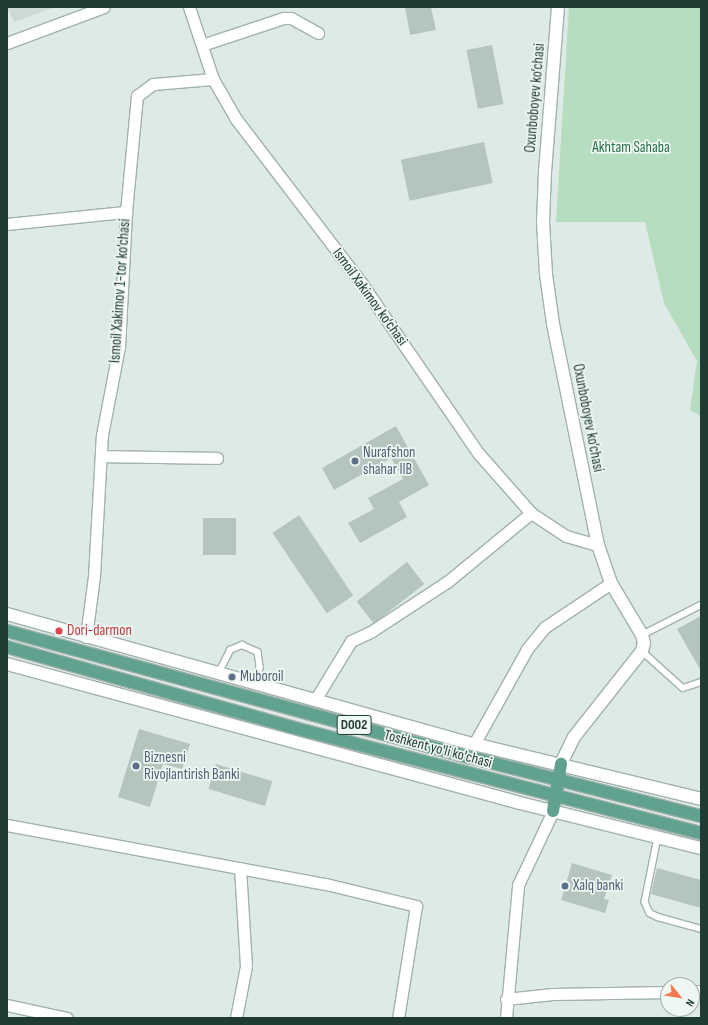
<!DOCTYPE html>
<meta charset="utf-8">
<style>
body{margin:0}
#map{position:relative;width:708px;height:1025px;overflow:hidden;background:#deeae5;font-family:"Sofia Sans Condensed",sans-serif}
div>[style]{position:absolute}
.built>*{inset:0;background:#cddad4}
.green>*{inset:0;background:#b6ddc0}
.building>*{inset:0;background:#b4c5be;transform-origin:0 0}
.roads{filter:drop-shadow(1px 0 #a1b2ac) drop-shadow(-1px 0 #a1b2ac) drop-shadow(0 1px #a1b2ac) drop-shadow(0 -1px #a1b2ac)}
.lane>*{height:5.5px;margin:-2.75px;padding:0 2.75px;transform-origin:2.75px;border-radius:2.75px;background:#fff}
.street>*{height:11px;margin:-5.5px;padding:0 5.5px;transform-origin:5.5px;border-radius:5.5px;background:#fff}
.secondary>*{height:12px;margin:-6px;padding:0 6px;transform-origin:6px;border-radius:6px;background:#fff}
.primary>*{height:12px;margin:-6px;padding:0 6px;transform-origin:6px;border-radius:6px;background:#61a190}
.dots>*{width:11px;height:11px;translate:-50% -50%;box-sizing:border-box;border:2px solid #eff7f3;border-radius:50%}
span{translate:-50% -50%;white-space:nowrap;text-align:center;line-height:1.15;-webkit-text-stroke:3.5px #eff7f3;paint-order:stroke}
.shield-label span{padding:1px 3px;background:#eff7f3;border:1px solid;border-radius:3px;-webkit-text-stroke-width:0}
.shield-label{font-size:14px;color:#1f3b33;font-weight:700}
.street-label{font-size:15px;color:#1f3b33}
.park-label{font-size:15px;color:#287244}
.service-label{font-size:15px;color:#4e5e75}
.left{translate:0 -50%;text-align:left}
.health-label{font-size:15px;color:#be3a42}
.frame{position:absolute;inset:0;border:8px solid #1f3b33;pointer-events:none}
.north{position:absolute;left:660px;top:977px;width:40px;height:40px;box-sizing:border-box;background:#eff7f3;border:1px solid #9caca6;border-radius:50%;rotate:120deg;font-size:11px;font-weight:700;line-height:16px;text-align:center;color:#1f3b33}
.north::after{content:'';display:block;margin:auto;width:14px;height:18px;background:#f67851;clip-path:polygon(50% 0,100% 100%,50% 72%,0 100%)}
</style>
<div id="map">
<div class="built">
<i style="clip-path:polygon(7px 7px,55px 7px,14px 22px)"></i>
</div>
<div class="green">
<i style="clip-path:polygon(569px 7px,701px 7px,701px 416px,690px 410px,697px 361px,664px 303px,645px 222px,556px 222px)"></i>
</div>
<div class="building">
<i style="clip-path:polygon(405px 7px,431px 7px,436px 30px,410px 35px)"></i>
<i style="left:492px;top:45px;width:60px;height:26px;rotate:79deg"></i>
<i style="left:484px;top:142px;width:42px;height:85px;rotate:78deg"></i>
<i style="clip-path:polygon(396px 426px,429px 485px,399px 502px,407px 517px,360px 543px,348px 523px,374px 509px,368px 498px,403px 479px,391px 458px,334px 490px,322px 468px)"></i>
<i style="left:299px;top:515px;width:97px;height:32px;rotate:56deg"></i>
<i style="left:203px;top:518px;width:33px;height:37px"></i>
<i style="left:407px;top:562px;width:28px;height:64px;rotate:52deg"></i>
<i style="clip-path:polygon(701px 616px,701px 671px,677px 629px)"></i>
<i style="clip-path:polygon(139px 729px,190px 744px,182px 769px,163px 764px,150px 807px,118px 797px)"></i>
<i style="left:216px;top:764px;width:59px;height:26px;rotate:17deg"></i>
<i style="clip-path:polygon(572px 863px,612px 875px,604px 899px,609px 900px,605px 913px,561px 900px)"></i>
<i style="clip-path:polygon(657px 868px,701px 880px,701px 908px,651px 894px)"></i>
</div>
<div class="roads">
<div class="lane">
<i style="left:642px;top:635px;width:66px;rotate:-27deg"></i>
<i style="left:642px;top:651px;width:55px;rotate:42.1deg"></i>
<i style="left:683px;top:688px;width:19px;rotate:-18deg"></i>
<i style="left:218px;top:674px;width:27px;rotate:-63deg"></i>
<i style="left:230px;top:650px;width:13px;rotate:-23deg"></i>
<i style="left:242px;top:645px;width:17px;rotate:24deg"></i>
<i style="left:258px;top:652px;width:15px;rotate:82deg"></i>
<i style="left:260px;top:667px;width:17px;rotate:97deg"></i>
<i style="left:658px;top:838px;width:65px;rotate:101.5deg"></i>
<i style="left:645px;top:902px;width:12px;rotate:66deg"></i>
<i style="left:650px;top:913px;width:9px;rotate:27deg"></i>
<i style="left:658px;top:917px;width:45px;rotate:15.6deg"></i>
</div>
<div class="street">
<i style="left:189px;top:7px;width:76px;rotate:71.6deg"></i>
<i style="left:213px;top:79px;width:46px;rotate:60.1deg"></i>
<i style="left:236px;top:119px;width:208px;rotate:52.6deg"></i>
<i style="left:362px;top:284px;width:206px;rotate:55.5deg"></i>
<i style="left:479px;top:454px;width:79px;rotate:48.6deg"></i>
<i style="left:531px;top:513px;width:42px;rotate:33.3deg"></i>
<i style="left:566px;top:536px;width:33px;rotate:16deg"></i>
<i style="left:7px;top:43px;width:103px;rotate:-20.4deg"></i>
<i style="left:202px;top:45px;width:85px;rotate:-18.4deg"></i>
<i style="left:283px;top:18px;width:8px"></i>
<i style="left:291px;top:18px;width:31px;rotate:29deg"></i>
<i style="left:7px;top:224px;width:120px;rotate:-5.8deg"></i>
<i style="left:101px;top:456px;width:116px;rotate:1deg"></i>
<i style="left:86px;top:637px;width:62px;rotate:-82.5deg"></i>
<i style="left:94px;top:576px;width:141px;rotate:-86.8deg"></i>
<i style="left:102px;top:435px;width:90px;rotate:-79.1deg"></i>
<i style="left:119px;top:347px;width:135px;rotate:-87deg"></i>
<i style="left:126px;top:212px;width:117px;rotate:-84.6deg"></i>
<i style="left:137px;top:96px;width:20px;rotate:-37deg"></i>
<i style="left:153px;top:84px;width:60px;rotate:-4.8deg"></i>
<i style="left:315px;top:700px;width:69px;rotate:-58.6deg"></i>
<i style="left:351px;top:641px;width:23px;rotate:-25deg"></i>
<i style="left:372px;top:631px;width:90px;rotate:-33.2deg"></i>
<i style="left:447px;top:582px;width:109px;rotate:-39.4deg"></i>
<i style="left:474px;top:744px;width:109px;rotate:-60.8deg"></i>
<i style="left:527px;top:649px;width:28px;rotate:-51deg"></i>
<i style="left:545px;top:627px;width:79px;rotate:-33.7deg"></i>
<i style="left:7px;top:825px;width:324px;rotate:10.5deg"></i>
<i style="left:326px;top:884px;width:93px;rotate:13.7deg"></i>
<i style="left:416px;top:906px;width:113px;rotate:99.1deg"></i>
<i style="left:692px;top:991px;width:9px"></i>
<i style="left:506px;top:999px;width:47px;rotate:-6.1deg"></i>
<i style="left:553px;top:994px;width:115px;rotate:-1deg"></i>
<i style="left:7px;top:1005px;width:61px;rotate:12.2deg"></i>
<i style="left:236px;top:1018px;width:53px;rotate:-79.1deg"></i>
<i style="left:246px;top:966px;width:98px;rotate:-93.5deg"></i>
<i style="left:506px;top:1018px;width:134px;rotate:-84.8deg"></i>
<i style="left:518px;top:885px;width:82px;rotate:-64.7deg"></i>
</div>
<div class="secondary">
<i style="left:558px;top:7px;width:166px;rotate:94.5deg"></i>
<i style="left:545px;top:172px;width:50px;rotate:92.3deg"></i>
<i style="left:543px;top:222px;width:52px;rotate:86.7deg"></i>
<i style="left:546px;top:274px;width:50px;rotate:82deg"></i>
<i style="left:553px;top:324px;width:226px;rotate:78.5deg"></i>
<i style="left:598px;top:545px;width:40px;rotate:71.1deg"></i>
<i style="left:611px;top:583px;width:61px;rotate:59.2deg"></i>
<i style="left:642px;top:635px;width:8px;rotate:76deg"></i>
<i style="left:644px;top:643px;width:8px;rotate:104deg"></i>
<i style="left:642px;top:651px;width:110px;rotate:128.3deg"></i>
<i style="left:574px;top:737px;width:30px;rotate:116deg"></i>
<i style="left:7px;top:614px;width:485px;rotate:15.6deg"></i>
<i style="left:474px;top:744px;width:234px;rotate:13.6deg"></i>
<i style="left:7px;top:664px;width:531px;rotate:15.16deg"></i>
<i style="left:520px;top:803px;width:187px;rotate:14deg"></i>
</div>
<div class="primary">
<i style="left:7px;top:631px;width:479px;rotate:15.3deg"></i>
<i style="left:469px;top:757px;width:239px;rotate:14.3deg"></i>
<i style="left:7px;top:647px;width:311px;rotate:15.7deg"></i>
<i style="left:306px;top:731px;width:408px;rotate:14.5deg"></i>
<i style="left:553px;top:811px;width:48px;rotate:-80.3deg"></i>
</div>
</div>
<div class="dots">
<i style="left:355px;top:461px;background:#5c6f8a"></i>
<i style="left:59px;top:631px;background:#e0444e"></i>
<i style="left:232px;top:677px;background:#5c6f8a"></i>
<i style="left:136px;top:766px;background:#5c6f8a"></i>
<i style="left:565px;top:886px;background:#5c6f8a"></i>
</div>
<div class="shield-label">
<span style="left:354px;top:725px">D002</span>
</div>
<div class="street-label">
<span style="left:535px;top:98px;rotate:-85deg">Oxunboboyev ko‘chasi</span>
<span style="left:120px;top:291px;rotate:-86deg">Ismoil Xakimov 1-tor ko‘chasi</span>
<span style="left:370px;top:297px;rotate:54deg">Ismoil Xakimov ko‘chasi</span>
<span style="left:588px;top:418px;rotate:79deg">Oxunboboyev ko‘chasi</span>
<span style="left:438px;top:749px;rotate:15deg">Toshkent yo'li ko'chasi</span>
</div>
<div class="park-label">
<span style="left:631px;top:148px">Akhtam Sahaba</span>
</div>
<div class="service-label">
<span class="left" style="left:363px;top:461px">Nurafshon<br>shahar IIB</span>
<span class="left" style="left:240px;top:677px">Muboroil</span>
<span class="left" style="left:144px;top:766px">Biznesni<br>Rivojlantirish Banki</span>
<span class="left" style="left:573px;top:886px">Xalq banki</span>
</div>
<div class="health-label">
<span class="left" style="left:67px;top:631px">Dori-darmon</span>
</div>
<div class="frame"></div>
<div class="north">N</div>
</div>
